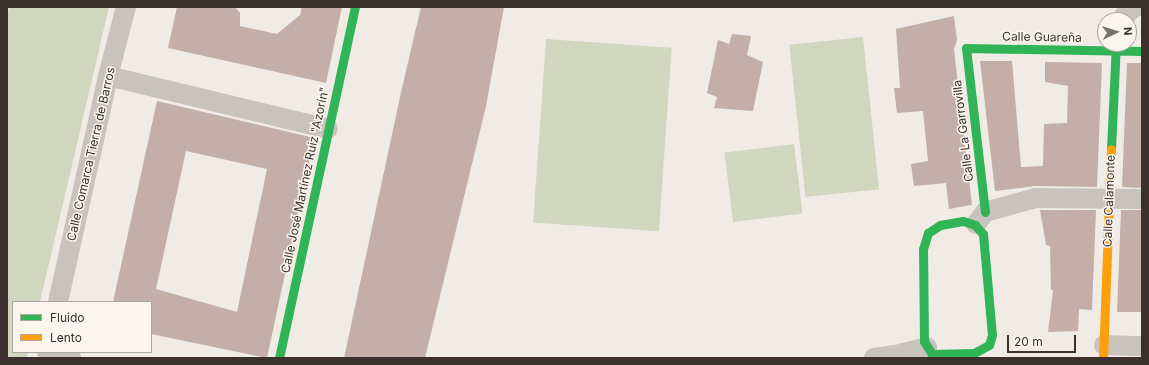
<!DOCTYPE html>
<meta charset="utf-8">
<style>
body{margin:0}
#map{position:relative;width:1149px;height:365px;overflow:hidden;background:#f0ebe5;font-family:Inter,sans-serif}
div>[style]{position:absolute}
.green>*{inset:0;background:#d1d6bf;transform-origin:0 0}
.building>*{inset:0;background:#c3afa7}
.street>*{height:20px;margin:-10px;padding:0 10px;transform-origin:10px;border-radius:10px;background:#c9c3be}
.fast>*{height:9px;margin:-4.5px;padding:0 4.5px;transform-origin:4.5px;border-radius:4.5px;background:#30b455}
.slow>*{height:9px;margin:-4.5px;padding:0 4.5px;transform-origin:4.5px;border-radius:4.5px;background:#ff9f0a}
span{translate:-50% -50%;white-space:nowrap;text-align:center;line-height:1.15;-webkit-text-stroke:3px #fbf5ee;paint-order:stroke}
.street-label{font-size:12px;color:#3b302b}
.frame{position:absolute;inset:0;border:8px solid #3b302b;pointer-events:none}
.legend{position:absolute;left:12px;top:301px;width:140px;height:52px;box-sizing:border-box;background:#fbf5ee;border:1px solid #aea6a0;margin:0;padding:5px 7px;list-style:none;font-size:12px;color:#3b302b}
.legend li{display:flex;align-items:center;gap:8px;height:20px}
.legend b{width:20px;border:1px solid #aea6a0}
.north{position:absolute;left:1097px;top:12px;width:40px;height:40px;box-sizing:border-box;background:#fbf5ee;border:1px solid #aea6a0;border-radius:50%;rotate:86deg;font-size:11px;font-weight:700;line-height:16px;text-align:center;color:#3b302b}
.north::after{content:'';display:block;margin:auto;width:14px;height:18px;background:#7a716c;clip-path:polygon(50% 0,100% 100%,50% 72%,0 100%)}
.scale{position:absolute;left:1007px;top:335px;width:69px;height:18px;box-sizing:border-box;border:2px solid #3b302b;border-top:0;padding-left:5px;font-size:12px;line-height:14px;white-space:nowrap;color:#3b302b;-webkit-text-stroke:3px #fbf5ee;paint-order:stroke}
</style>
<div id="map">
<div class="green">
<i style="clip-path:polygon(9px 7px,109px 7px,40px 302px,13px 302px,13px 352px,28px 352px,27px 358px,7px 358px,7px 17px)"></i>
<i style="left:863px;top:37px;width:153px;height:74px;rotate:84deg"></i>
<i style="left:546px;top:39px;width:126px;height:184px;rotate:4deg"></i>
<i style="left:794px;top:144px;width:70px;height:70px;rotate:83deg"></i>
</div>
<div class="building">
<i style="clip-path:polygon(177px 7px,235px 7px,240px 13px,240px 26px,277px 34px,300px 15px,302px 7px,342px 7px,326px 83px,168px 48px)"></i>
<i style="clip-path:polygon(421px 7px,504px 7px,486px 106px,425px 358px,344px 358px,402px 88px)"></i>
<i style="clip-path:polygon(954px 16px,957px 40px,954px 49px,972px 205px,949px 209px,946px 183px,914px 186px,911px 164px,928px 161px,923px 111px,897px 113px,894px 88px,900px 88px,896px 29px)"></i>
<i style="clip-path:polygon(732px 34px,751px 36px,747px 55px,763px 62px,753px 111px,714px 108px,717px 97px,707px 93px,718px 40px,729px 44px)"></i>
<i style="clip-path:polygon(980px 61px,1012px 61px,1021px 167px,1043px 166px,1044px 124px,1067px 123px,1068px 86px,1045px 82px,1045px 62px,1102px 63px,1097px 187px,1035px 186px,995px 191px)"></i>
<i style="clip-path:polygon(1127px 63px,1142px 63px,1142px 188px,1122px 187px)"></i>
<i style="clip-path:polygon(evenodd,157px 101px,314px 138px,267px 358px,151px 334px,151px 302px,113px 302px,157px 101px,186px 151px,267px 169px,237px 312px,156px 289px,186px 151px)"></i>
<i style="clip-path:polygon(1040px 210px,1096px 210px,1092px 310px,1079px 309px,1078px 331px,1048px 332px,1053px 290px,1051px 290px,1050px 246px,1046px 245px)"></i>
<i style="clip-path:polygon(1121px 210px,1142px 210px,1142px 312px,1117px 312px)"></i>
</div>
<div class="street">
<i style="left:1123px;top:20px;width:4px;rotate:-76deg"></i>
<i style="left:1124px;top:16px;width:14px;rotate:-39deg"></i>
<i style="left:108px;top:76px;width:226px;rotate:13.5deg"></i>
<i style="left:976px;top:224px;width:15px;rotate:-53deg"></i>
<i style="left:985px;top:212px;width:52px;rotate:-15.6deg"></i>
<i style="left:1035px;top:198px;width:107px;rotate:0.5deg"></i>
<i style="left:58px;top:302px;width:231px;rotate:-77.5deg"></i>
<i style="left:108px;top:76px;width:71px;rotate:-75.4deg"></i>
<i style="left:1104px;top:345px;width:38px;rotate:2deg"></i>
<i style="left:47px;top:352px;width:25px;rotate:14deg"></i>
<i style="left:874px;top:358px;width:22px;rotate:-8deg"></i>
<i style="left:896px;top:355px;width:32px;rotate:-14deg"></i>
</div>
<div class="fast">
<i style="left:1111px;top:149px;width:105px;rotate:-87.3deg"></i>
<i style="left:985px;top:212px;width:165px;rotate:-96.6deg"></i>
<i style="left:966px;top:48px;width:176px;rotate:1deg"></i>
<i style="left:963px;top:221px;width:13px;rotate:18deg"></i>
<i style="left:975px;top:225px;width:12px;rotate:48deg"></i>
<i style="left:983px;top:234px;width:101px;rotate:84.9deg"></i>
<i style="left:992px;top:335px;width:10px;rotate:107deg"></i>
<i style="left:989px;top:345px;width:17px;rotate:152deg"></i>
<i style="left:974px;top:353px;width:42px;rotate:178.6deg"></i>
<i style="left:932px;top:354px;width:15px;rotate:-122deg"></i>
<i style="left:924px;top:341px;width:92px;rotate:-90.6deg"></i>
<i style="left:923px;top:249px;width:17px;rotate:-73deg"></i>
<i style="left:928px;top:233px;width:14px;rotate:-34deg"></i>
<i style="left:940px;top:225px;width:23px;rotate:-10deg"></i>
<i style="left:279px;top:358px;width:359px;rotate:-77.8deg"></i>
</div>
<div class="slow">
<i style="left:1103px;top:358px;width:209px;rotate:-87.8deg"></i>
</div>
<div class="street-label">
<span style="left:1042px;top:37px;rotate:1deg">Calle Guareña</span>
<span style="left:963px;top:131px;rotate:-97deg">Calle La Garrovilla</span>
<span style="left:91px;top:154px;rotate:-77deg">Calle Comarca Tierra de Barros</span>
<span style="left:305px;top:180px;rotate:-78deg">Calle José Martínez Ruiz "Azorín"</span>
<span style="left:1109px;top:201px;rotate:-88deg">Calle Calamonte</span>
</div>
<div class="frame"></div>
<ul class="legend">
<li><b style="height:5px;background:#30b455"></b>Fluido</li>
<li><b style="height:5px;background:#ff9f0a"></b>Lento</li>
</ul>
<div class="north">N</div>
<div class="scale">20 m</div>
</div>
